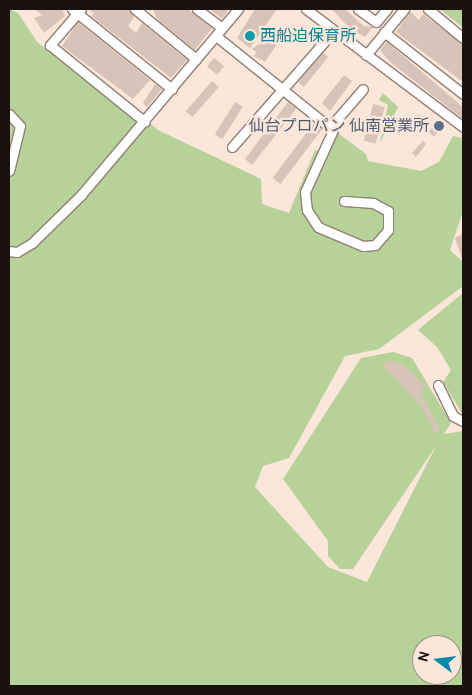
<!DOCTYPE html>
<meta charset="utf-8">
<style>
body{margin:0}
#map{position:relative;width:472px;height:695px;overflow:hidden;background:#fbe6da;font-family:Cabin,"Noto Sans JP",sans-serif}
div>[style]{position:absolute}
.green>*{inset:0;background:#b6d298}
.building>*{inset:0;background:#d7c3b7;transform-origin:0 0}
.roads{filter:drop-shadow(1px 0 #927f74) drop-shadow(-1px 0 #927f74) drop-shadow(0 1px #927f74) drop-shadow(0 -1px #927f74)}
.minor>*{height:9px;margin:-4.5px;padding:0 4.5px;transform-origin:4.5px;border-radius:4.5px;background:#fff}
.dots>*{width:14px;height:14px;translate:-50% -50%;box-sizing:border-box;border:2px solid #fbe6da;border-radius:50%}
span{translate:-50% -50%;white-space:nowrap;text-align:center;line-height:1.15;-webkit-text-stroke:4.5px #fbe6da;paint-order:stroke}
.culture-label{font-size:16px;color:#0d838f}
.left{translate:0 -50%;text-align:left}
.service-label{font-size:16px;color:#4e5e75}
.right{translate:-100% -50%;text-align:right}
.frame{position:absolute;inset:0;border:10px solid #18110d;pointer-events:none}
.north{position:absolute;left:412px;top:635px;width:50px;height:50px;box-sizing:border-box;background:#fbe6da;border:1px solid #a09188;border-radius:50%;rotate:285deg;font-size:14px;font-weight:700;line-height:20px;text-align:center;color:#18110d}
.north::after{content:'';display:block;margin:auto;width:18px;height:22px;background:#0089a9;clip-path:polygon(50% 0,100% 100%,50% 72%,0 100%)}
</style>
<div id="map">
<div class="green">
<i style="clip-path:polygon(evenodd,9px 9px,18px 13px,38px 43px,160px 131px,261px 179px,262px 204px,289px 213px,315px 150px,321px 151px,330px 127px,366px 154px,368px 161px,421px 171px,439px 162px,453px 136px,463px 138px,463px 211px,450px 250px,463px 262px,463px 286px,379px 349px,345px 356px,289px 458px,263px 466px,255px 487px,328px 567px,367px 582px,436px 446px,353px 569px,340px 569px,328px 556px,328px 541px,283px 479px,361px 358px,393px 352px,412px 358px,451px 423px,444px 434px,463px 431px,463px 686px,9px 686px,9px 9px,422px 645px,452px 645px,452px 675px,422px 675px,422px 645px)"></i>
<i style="clip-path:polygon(440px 9px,463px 9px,463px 26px,462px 27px)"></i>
<i style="clip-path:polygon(383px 93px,398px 107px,380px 143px,388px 105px,379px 100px)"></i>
<i style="clip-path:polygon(463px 293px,463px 415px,443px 382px,451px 370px,437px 347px,418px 330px)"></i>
</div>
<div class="building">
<i style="clip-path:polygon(35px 9px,62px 9px,65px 16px,44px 33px,34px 18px,42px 15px)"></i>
<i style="clip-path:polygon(88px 9px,129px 9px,134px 17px,128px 26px,136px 33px,142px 23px,187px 60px,171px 78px,91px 16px,94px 13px)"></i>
<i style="clip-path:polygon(153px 9px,188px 9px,212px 28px,195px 50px,157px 19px)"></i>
<i style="clip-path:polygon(210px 9px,227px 9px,227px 12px,222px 19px)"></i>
<i style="clip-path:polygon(255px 9px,277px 9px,250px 48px,237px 38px)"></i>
<i style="clip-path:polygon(332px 9px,345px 9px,364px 26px,373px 27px,365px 37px,351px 30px)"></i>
<i style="clip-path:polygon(410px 11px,419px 20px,423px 14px,463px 45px,463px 82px,396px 32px)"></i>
<i style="clip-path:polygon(78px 22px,150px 80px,133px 99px,62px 46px)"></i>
<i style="clip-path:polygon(269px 37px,277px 44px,265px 62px,254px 56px,257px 52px,252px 49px)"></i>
<i style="clip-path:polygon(387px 42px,463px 107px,463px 119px,390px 62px,380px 50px)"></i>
<i style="clip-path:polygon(323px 53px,328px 57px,304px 87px,298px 82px)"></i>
<i style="left:214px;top:58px;width:13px;height:11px;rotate:39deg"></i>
<i style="clip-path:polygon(344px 75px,352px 81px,330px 111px,322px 103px)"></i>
<i style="left:212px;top:81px;width:9px;height:40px;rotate:41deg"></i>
<i style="clip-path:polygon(155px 84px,162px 89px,147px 107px,143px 103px)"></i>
<i style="left:235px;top:102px;width:9px;height:38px;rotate:32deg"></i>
<i style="clip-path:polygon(288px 102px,296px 109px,252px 165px,245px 159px)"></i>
<i style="left:373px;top:104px;width:12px;height:38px;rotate:14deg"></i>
<i style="clip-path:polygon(418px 114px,424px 118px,417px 128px,412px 124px)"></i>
<i style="clip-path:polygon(437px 121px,443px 126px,434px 137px,429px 132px)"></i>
<i style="left:314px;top:123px;width:10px;height:69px;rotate:37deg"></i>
<i style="clip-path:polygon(423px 141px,426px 144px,416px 157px,412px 153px)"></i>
<i style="clip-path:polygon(462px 234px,463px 238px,462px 259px,455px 238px)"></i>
<i style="clip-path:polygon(388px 360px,402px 364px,425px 385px,420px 392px,440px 430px,435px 433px,422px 407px,383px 366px)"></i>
</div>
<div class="roads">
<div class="minor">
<i style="left:72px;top:9px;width:128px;rotate:38.7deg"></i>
<i style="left:81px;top:9px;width:48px;rotate:130.7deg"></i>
<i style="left:50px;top:45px;width:122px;rotate:39deg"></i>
<i style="left:135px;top:9px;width:79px;rotate:39.3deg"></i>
<i style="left:197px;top:9px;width:31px;rotate:37deg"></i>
<i style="left:306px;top:9px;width:196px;rotate:36.9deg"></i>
<i style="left:358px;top:9px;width:22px;rotate:36deg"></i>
<i style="left:376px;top:22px;width:17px;rotate:-50deg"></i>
<i style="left:428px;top:9px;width:45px;rotate:39.6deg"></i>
<i style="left:384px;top:32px;width:100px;rotate:38.1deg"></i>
<i style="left:216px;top:36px;width:150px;rotate:38.8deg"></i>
<i style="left:333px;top:130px;width:68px;rotate:114.3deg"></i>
<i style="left:305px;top:192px;width:18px;rotate:84deg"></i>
<i style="left:307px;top:210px;width:20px;rotate:57deg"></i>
<i style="left:318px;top:227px;width:49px;rotate:22.9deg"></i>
<i style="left:363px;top:246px;width:12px;rotate:-5deg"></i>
<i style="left:375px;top:245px;width:20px;rotate:-49deg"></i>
<i style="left:388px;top:230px;width:19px;rotate:-90deg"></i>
<i style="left:388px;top:211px;width:17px;rotate:-152deg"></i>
<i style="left:373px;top:203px;width:29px;rotate:-176deg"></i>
<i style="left:366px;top:55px;width:60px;rotate:-50.4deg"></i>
<i style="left:9px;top:114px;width:16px;rotate:47deg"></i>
<i style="left:20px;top:126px;width:46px;rotate:103.7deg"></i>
<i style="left:330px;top:127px;width:50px;rotate:-49deg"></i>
<i style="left:232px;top:147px;width:140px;rotate:-48.8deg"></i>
<i style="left:9px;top:251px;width:8px;rotate:7deg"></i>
<i style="left:17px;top:252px;width:17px;rotate:-31deg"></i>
<i style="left:32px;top:243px;width:69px;rotate:-44.4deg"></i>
<i style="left:81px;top:195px;width:243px;rotate:-49.8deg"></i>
<i style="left:438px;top:385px;width:34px;rotate:64deg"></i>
<i style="left:453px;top:416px;width:11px;rotate:27deg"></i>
</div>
</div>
<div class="dots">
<i style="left:250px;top:36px;background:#0f9aa8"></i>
<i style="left:439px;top:126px;background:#5c6f8a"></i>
</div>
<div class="culture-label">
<span class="left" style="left:260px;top:36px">西船迫保育所</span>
</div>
<div class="service-label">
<span class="right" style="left:429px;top:126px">仙台プロパン 仙南営業所</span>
</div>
<div class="frame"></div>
<div class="north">N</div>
</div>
